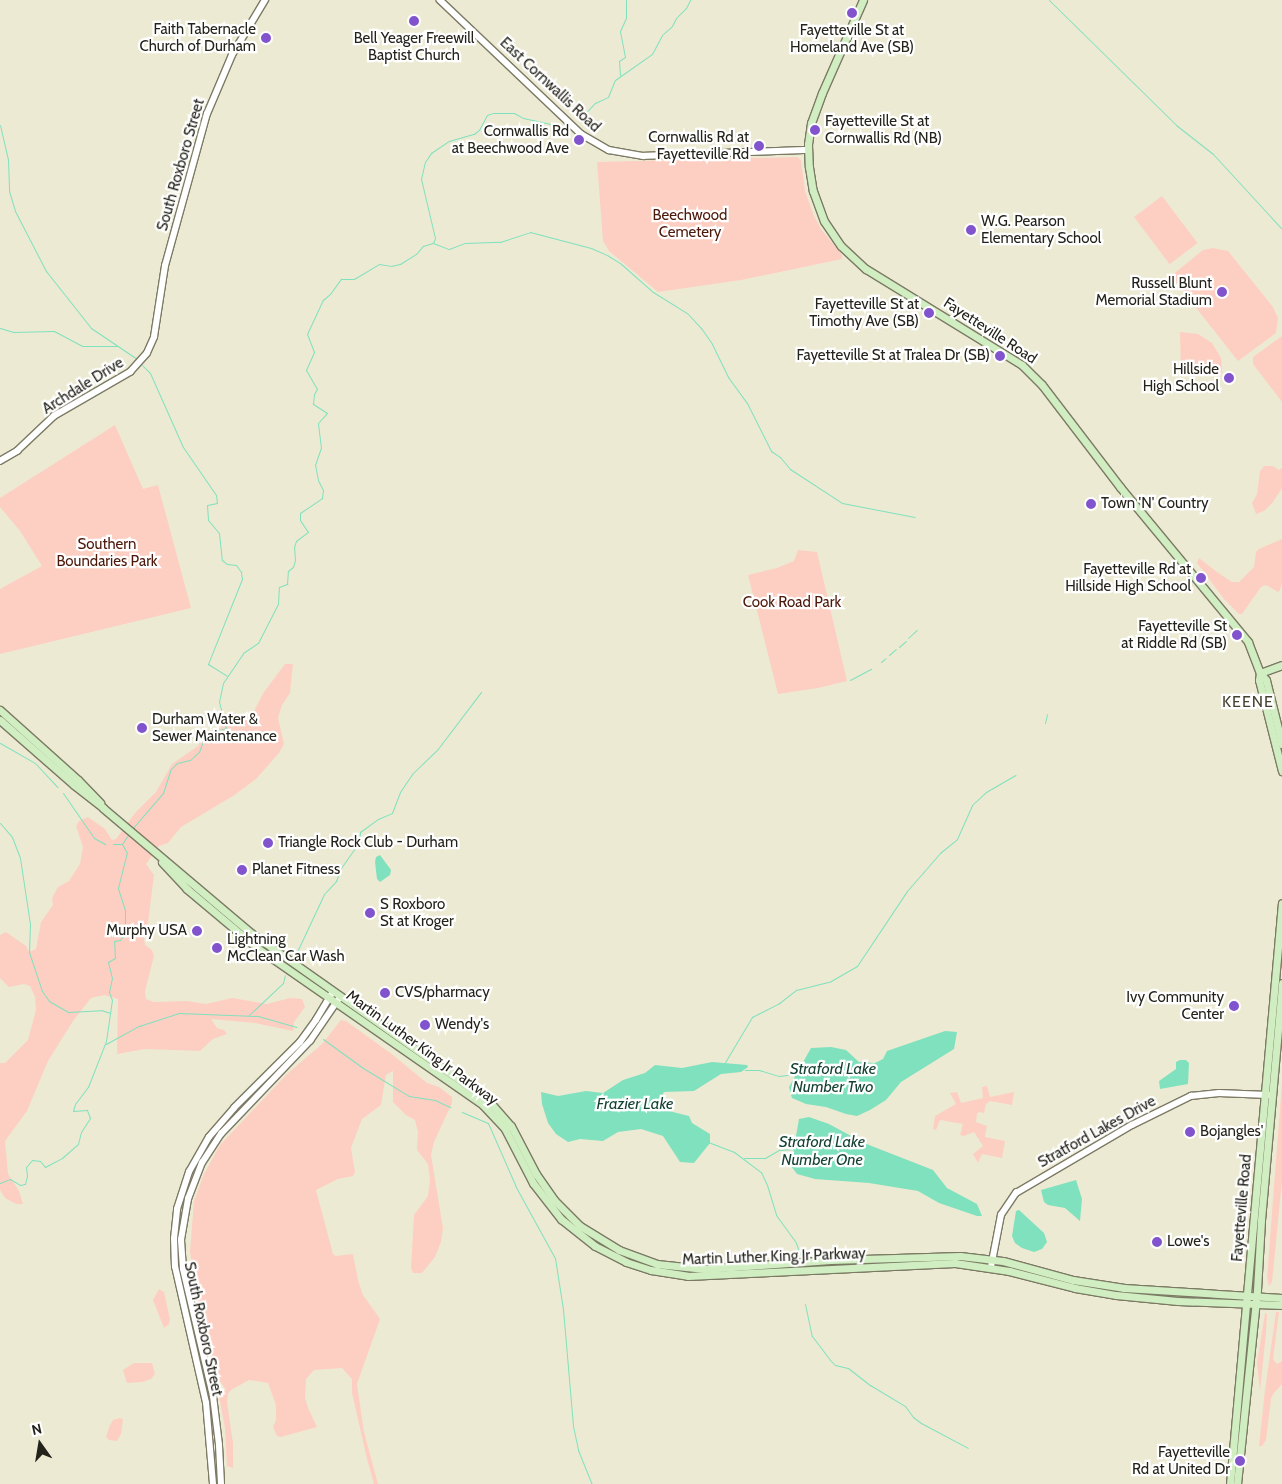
<!DOCTYPE html>
<style>
body{margin:0}
#map{position:relative;width:1282px;height:1484px;overflow:hidden;background:#edead3;font-family:Cabin,sans-serif}
div>[style]{position:absolute}
.green>*{inset:0;background:#fdcfc2;transform-origin:0 0}
.water>*{inset:0;background:#7fe1be}
.stream>*{height:1px;margin:-0.5px;padding:0 0.5px;transform-origin:0.5px;border-radius:0.5px;background:#7fe1be}
.roads{filter:drop-shadow(1px 0 #7c7a65) drop-shadow(-1px 0 #7c7a65) drop-shadow(0 1px #7c7a65) drop-shadow(0 -1px #7c7a65)}
.minor>*{height:5.5px;margin:-2.75px;padding:0 2.75px;transform-origin:2.75px;border-radius:2.75px;background:#fff}
.major>*{height:7px;margin:-3.5px;padding:0 3.5px;transform-origin:3.5px;border-radius:3.5px;background:#d0eec1}
.dots>*{width:14px;height:14px;translate:-50% -50%;box-sizing:border-box;border:2px solid #fff;border-radius:50%}
span{translate:-50% -50%;white-space:nowrap;text-align:center;line-height:1.15;-webkit-text-stroke:4.5px #fff;paint-order:stroke}
.poi-label{font-size:15px;color:#24231b}
.right{translate:-100% -50%;text-align:right}
.left{translate:0 -50%;text-align:left}
.street-label{font-size:15px;color:#24231b}
.park-label{font-size:15px;color:#4c180a}
.neighbourhood-label{font-size:16px;color:#454330;letter-spacing:1px}
.water-label{font-size:16px;color:#174335;font-style:italic}
.north{position:absolute;left:15px;top:1419px;width:50px;height:50px;-webkit-text-stroke:4px #fff;paint-order:stroke;rotate:347deg;font-size:14px;font-weight:700;line-height:20px;text-align:center;color:#24231b}
.north::after{content:'';display:block;margin:auto;width:18px;height:22px;background:#24231b;clip-path:polygon(50% 0,100% 100%,50% 72%,0 100%)}
</style>
<div id="map">
<div class="green">
<i style="clip-path:polygon(797px 157px,801px 160px,805px 191px,814px 216px,821px 229px,842px 255px,842px 259px,741px 280px,658px 292px,609px 251px,603px 241px,597px 162px)"></i>
<i style="left:1162px;top:196px;width:59px;height:35px;rotate:53deg"></i>
<i style="clip-path:polygon(1213px 248px,1228px 251px,1273px 307px,1278px 318px,1276px 333px,1238px 361px,1171px 276px,1203px 250px)"></i>
<i style="clip-path:polygon(1180px 332px,1198px 334px,1212px 343px,1221px 358px,1222px 373px,1184px 374px,1181px 371px)"></i>
<i style="clip-path:polygon(1282px 336px,1282px 402px,1253px 364px,1253px 357px)"></i>
<i style="clip-path:polygon(115px 425px,143px 489px,158px 485px,191px 608px,0 654px,0 589px,42px 566px,20px 531px,0 507px,0 498px)"></i>
<i style="clip-path:polygon(1264px 466px,1273px 466px,1279px 470px,1282px 468px,1282px 488px,1273px 502px,1264px 511px,1256px 514px,1252px 503px,1257px 494px,1260px 471px)"></i>
<i style="clip-path:polygon(1282px 539px,1282px 583px,1280px 590px,1278px 592px,1266px 585px,1261px 587px,1242px 614px,1239px 614px,1224px 599px,1197px 563px,1199px 558px,1217px 572px,1232px 582px,1239px 582px,1254px 567px,1256px 552px,1259px 549px)"></i>
<i style="clip-path:polygon(798px 550px,817px 552px,847px 681px,818px 688px,778px 694px,748px 575px,777px 568px,794px 561px)"></i>
<i style="clip-path:polygon(285px 664px,293px 664px,290px 693px,282px 705px,278px 718px,284px 744px,279px 753px,256px 779px,233px 796px,181px 827px,168px 843px,159px 846px,146px 864px,154px 875px,148px 923px,144px 937px,145px 945px,152px 950px,154px 956px,145px 991px,146px 999px,154px 1002px,187px 1001px,206px 1004px,232px 998px,267px 1004px,290px 998px,302px 999px,305px 1007px,294px 1022px,293px 1031px,255px 1023px,211px 1019px,217px 1028px,224px 1030px,227px 1034px,213px 1039px,200px 1051px,145px 1049px,117px 1054px,118px 999px,104px 995px,91px 998px,73px 1021px,48px 1061px,27px 1111px,5px 1141px,8px 1174px,19px 1191px,23px 1204px,16px 1204px,5px 1198px,0 1190px,0 1063px,5px 1063px,28px 1040px,36px 1010px,35px 997px,30px 986px,24px 984px,9px 987px,0 978px,0 935px,6px 932px,26px 946px,29px 952px,36px 949px,41px 922px,53px 905px,52px 898px,58px 887px,69px 881px,80px 864px,83px 847px,76px 826px,79px 821px,88px 817px,105px 829px,112px 840px,116px 839px,135px 813px,156px 792px,172px 764px,198px 746px,203px 735px,222px 727px,221px 721px,249px 720px,264px 692px)"></i>
<i style="clip-path:polygon(341px 1020px,346px 1021px,393px 1055px,427px 1083px,439px 1087px,452px 1097px,452px 1103px,434px 1142px,431px 1155px,443px 1228px,441px 1242px,435px 1257px,422px 1273px,413px 1273px,411px 1268px,414px 1215px,428px 1196px,430px 1180px,428px 1164px,417px 1150px,418px 1132px,415px 1120px,406px 1115px,393px 1102px,393px 1071px,386px 1075px,381px 1105px,362px 1119px,351px 1148px,355px 1172px,353px 1176px,338px 1179px,316px 1190px,333px 1254px,336px 1256px,353px 1254px,358px 1280px,363px 1295px,380px 1319px,357px 1384px,364px 1432px,378px 1484px,374px 1484px,367px 1459px,352px 1393px,352px 1379px,342px 1368px,314px 1370px,306px 1379px,305px 1398px,309px 1410px,317px 1427px,281px 1437px,277px 1436px,273px 1427px,276px 1420px,276px 1405px,268px 1383px,249px 1380px,231px 1390px,228px 1394px,227px 1402px,233px 1443px,233px 1468px,227px 1466px,225px 1428px,219px 1396px,220px 1393px,226px 1390px,215px 1374px,199px 1307px,190px 1252px,194px 1201px,204px 1174px,220px 1145px,287px 1074px,322px 1044px)"></i>
<i style="clip-path:polygon(1282px 1082px,1282px 1181px,1272px 1282px,1269px 1286px,1267px 1278px)"></i>
<i style="clip-path:polygon(987px 1086px,990px 1097px,1014px 1092px,1012px 1105px,990px 1101px,986px 1104px,984px 1113px,979px 1112px,977px 1114px,976px 1122px,987px 1126px,985px 1137px,1005px 1141px,1002px 1158px,982px 1154px,978px 1163px,973px 1154px,983px 1146px,974px 1132px,964px 1136px,960px 1135px,963px 1124px,940px 1120px,936px 1130px,933px 1129px,935px 1116px,956px 1104px,950px 1093px,957px 1092px,961px 1103px,983px 1098px,982px 1087px)"></i>
<i style="clip-path:polygon(159px 1289px,164px 1292px,170px 1319px,169px 1324px,164px 1328px,153px 1300px)"></i>
<i style="clip-path:polygon(1276px 1312px,1279px 1312px,1273px 1359px,1277px 1364px,1282px 1361px,1282px 1384px,1273px 1394px,1271px 1399px,1266px 1440px,1262px 1446px,1259px 1446px,1265px 1390px)"></i>
<i style="clip-path:polygon(1265px 1313px,1267px 1314px,1266px 1333px,1260px 1391px,1257px 1363px)"></i>
<i style="clip-path:polygon(134px 1363px,152px 1363px,155px 1374px,151px 1379px,142px 1382px,127px 1383px,123px 1370px)"></i>
<i style="clip-path:polygon(120px 1418px,123px 1419px,121px 1434px,117px 1441px,109px 1440px,106px 1437px,110px 1425px,113px 1420px)"></i>
</div>
<div class="water">
<i style="clip-path:polygon(380px 855px,391px 870px,390px 875px,380px 882px,377px 879px,375px 862px,376px 857px)"></i>
<i style="clip-path:polygon(945px 1031px,957px 1032px,954px 1049px,901px 1082px,886px 1100px,870px 1110px,857px 1116px,846px 1114px,826px 1107px,806px 1104px,792px 1098px,789px 1087px,811px 1048px,831px 1047px,846px 1050px,859px 1062px,875px 1063px,883px 1059px,887px 1051px)"></i>
<i style="clip-path:polygon(1180px 1060px,1186px 1060px,1189px 1063px,1188px 1084px,1160px 1089px,1159px 1081px,1176px 1069px,1176px 1062px)"></i>
<i style="clip-path:polygon(712px 1062px,747px 1065px,748px 1067px,741px 1072px,721px 1074px,694px 1091px,664px 1092px,661px 1098px,665px 1110px,689px 1116px,692px 1123px,710px 1134px,710px 1143px,694px 1163px,680px 1162px,663px 1136px,641px 1129px,618px 1132px,603px 1141px,580px 1139px,568px 1142px,556px 1134px,548px 1123px,542px 1104px,541px 1092px,558px 1096px,586px 1091px,603px 1093px,623px 1080px,645px 1073px,655px 1065px,682px 1068px)"></i>
<i style="clip-path:polygon(809px 1117px,829px 1124px,864px 1143px,933px 1170px,947px 1188px,977px 1204px,982px 1216px,977px 1216px,939px 1203px,918px 1191px,869px 1183px,815px 1179px,797px 1174px,791px 1166px,796px 1136px,799px 1119px)"></i>
<i style="clip-path:polygon(1076px 1180px,1082px 1199px,1080px 1221px,1065px 1208px,1048px 1205px,1044px 1202px,1041px 1190px)"></i>
<i style="clip-path:polygon(1019px 1210px,1044px 1233px,1047px 1242px,1042px 1249px,1034px 1252px,1022px 1248px,1015px 1243px,1012px 1236px,1016px 1211px)"></i>
</div>
<div class="stream">
<i style="left:1049px;top:0;width:178px;rotate:44.5deg"></i>
<i style="left:1176px;top:125px;width:47px;rotate:38.1deg"></i>
<i style="left:1213px;top:154px;width:102px;rotate:47.4deg"></i>
<i style="left:620px;top:75px;width:14px;rotate:-94deg"></i>
<i style="left:619px;top:61px;width:7px;rotate:-34deg"></i>
<i style="left:625px;top:57px;width:26px;rotate:-101deg"></i>
<i style="left:620px;top:31px;width:14px;rotate:-65deg"></i>
<i style="left:626px;top:18px;width:18px;rotate:-90deg"></i>
<i style="left:579px;top:120px;width:23px;rotate:-47deg"></i>
<i style="left:595px;top:103px;width:14px;rotate:-25deg"></i>
<i style="left:608px;top:97px;width:18px;rotate:-68deg"></i>
<i style="left:615px;top:80px;width:45px;rotate:-35.1deg"></i>
<i style="left:652px;top:54px;width:21px;rotate:-62deg"></i>
<i style="left:662px;top:35px;width:13px;rotate:-42deg"></i>
<i style="left:672px;top:26px;width:9px;rotate:-63deg"></i>
<i style="left:676px;top:18px;width:14px;rotate:-45deg"></i>
<i style="left:686px;top:8px;width:9px;rotate:-63deg"></i>
<i style="left:0;top:125px;width:35px;rotate:77deg"></i>
<i style="left:8px;top:159px;width:32px;rotate:88deg"></i>
<i style="left:9px;top:191px;width:21px;rotate:73deg"></i>
<i style="left:15px;top:211px;width:68px;rotate:62.7deg"></i>
<i style="left:46px;top:271px;width:73px;rotate:51.7deg"></i>
<i style="left:91px;top:328px;width:55px;rotate:34deg"></i>
<i style="left:433px;top:243px;width:17px;rotate:21deg"></i>
<i style="left:449px;top:249px;width:17px;rotate:-21deg"></i>
<i style="left:465px;top:243px;width:35px;rotate:-2deg"></i>
<i style="left:500px;top:242px;width:32px;rotate:-18deg"></i>
<i style="left:530px;top:232px;width:63px;rotate:14.7deg"></i>
<i style="left:591px;top:248px;width:17px;rotate:24deg"></i>
<i style="left:607px;top:255px;width:15px;rotate:32deg"></i>
<i style="left:620px;top:263px;width:44px;rotate:41.3deg"></i>
<i style="left:653px;top:292px;width:40px;rotate:32deg"></i>
<i style="left:687px;top:313px;width:21px;rotate:47deg"></i>
<i style="left:701px;top:328px;width:19px;rotate:55deg"></i>
<i style="left:712px;top:344px;width:37px;rotate:64deg"></i>
<i style="left:728px;top:377px;width:32px;rotate:54deg"></i>
<i style="left:747px;top:403px;width:54px;rotate:63.4deg"></i>
<i style="left:771px;top:451px;width:11px;rotate:34deg"></i>
<i style="left:780px;top:457px;width:16px;rotate:50deg"></i>
<i style="left:790px;top:469px;width:62px;rotate:33.2deg"></i>
<i style="left:842px;top:503px;width:74px;rotate:10.9deg"></i>
<i style="left:433px;top:243px;width:5px;rotate:-68deg"></i>
<i style="left:435px;top:238px;width:61px;rotate:-103.3deg"></i>
<i style="left:421px;top:179px;width:17px;rotate:-77deg"></i>
<i style="left:425px;top:162px;width:11px;rotate:-56deg"></i>
<i style="left:431px;top:153px;width:22px;rotate:-34deg"></i>
<i style="left:449px;top:141px;width:26px;rotate:-16deg"></i>
<i style="left:474px;top:134px;width:6px;rotate:-39deg"></i>
<i style="left:479px;top:130px;width:17px;rotate:-62deg"></i>
<i style="left:487px;top:115px;width:6px;rotate:-18deg"></i>
<i style="left:493px;top:113px;width:21px"></i>
<i style="left:514px;top:113px;width:10px;rotate:29deg"></i>
<i style="left:523px;top:118px;width:38px;rotate:12deg"></i>
<i style="left:0;top:328px;width:14px;rotate:17deg"></i>
<i style="left:13px;top:332px;width:41px;rotate:-1.4deg"></i>
<i style="left:54px;top:331px;width:32px;rotate:28deg"></i>
<i style="left:82px;top:346px;width:35px"></i>
<i style="left:142px;top:365px;width:11px;rotate:45deg"></i>
<i style="left:150px;top:373px;width:81px;rotate:66deg"></i>
<i style="left:183px;top:447px;width:58px;rotate:55.5deg"></i>
<i style="left:216px;top:495px;width:8px;rotate:83deg"></i>
<i style="left:217px;top:503px;width:10px;rotate:169deg"></i>
<i style="left:207px;top:505px;width:15px;rotate:86deg"></i>
<i style="left:208px;top:520px;width:17px;rotate:50deg"></i>
<i style="left:219px;top:533px;width:27px;rotate:84deg"></i>
<i style="left:222px;top:560px;width:6px;rotate:39deg"></i>
<i style="left:227px;top:564px;width:9px;rotate:6deg"></i>
<i style="left:236px;top:565px;width:9px;rotate:54deg"></i>
<i style="left:241px;top:572px;width:7px;rotate:82deg"></i>
<i style="left:242px;top:579px;width:92px;rotate:111.8deg"></i>
<i style="left:208px;top:664px;width:22px;rotate:32deg"></i>
<i style="left:908px;top:638px;width:12px;rotate:-42deg"></i>
<i style="left:899px;top:647px;width:9px;rotate:-41deg"></i>
<i style="left:889px;top:655px;width:9px;rotate:-41deg"></i>
<i style="left:881px;top:662px;width:6px;rotate:-39deg"></i>
<i style="left:850px;top:680px;width:24px;rotate:-28deg"></i>
<i style="left:1045px;top:723px;width:9px;rotate:-77deg"></i>
<i style="left:0;top:743px;width:40px;rotate:29.7deg"></i>
<i style="left:35px;top:763px;width:33px;rotate:47deg"></i>
<i style="left:63px;top:793px;width:55px;rotate:55.4deg"></i>
<i style="left:94px;top:838px;width:13px;rotate:29deg"></i>
<i style="left:0;top:823px;width:18px;rotate:49deg"></i>
<i style="left:12px;top:837px;width:22px;rotate:69deg"></i>
<i style="left:20px;top:858px;width:67px;rotate:81.4deg"></i>
<i style="left:30px;top:924px;width:28px;rotate:92deg"></i>
<i style="left:29px;top:952px;width:41px;rotate:71.6deg"></i>
<i style="left:42px;top:991px;width:12px;rotate:55deg"></i>
<i style="left:49px;top:1001px;width:22px;rotate:30deg"></i>
<i style="left:68px;top:1012px;width:33px;rotate:-3deg"></i>
<i style="left:101px;top:1010px;width:9px;rotate:18deg"></i>
<i style="left:132px;top:829px;width:48px;rotate:-49.3deg"></i>
<i style="left:163px;top:793px;width:25px;rotate:-72deg"></i>
<i style="left:171px;top:769px;width:8px;rotate:-45deg"></i>
<i style="left:177px;top:763px;width:13px;rotate:-13deg"></i>
<i style="left:190px;top:760px;width:12px;rotate:-42deg"></i>
<i style="left:199px;top:752px;width:15px;rotate:-70deg"></i>
<i style="left:204px;top:738px;width:10px;rotate:-37deg"></i>
<i style="left:212px;top:732px;width:15px;rotate:-16deg"></i>
<i style="left:226px;top:728px;width:27px;rotate:-105deg"></i>
<i style="left:219px;top:702px;width:19px;rotate:-78deg"></i>
<i style="left:223px;top:683px;width:36px;rotate:-56deg"></i>
<i style="left:243px;top:653px;width:18px;rotate:-34deg"></i>
<i style="left:258px;top:643px;width:44px;rotate:-62.9deg"></i>
<i style="left:278px;top:604px;width:17px;rotate:-87deg"></i>
<i style="left:279px;top:587px;width:9px;rotate:-21deg"></i>
<i style="left:287px;top:584px;width:13px;rotate:-86deg"></i>
<i style="left:288px;top:571px;width:6px;rotate:-39deg"></i>
<i style="left:293px;top:567px;width:7px;rotate:-74deg"></i>
<i style="left:295px;top:560px;width:13px;rotate:-94deg"></i>
<i style="left:294px;top:547px;width:6px;rotate:-72deg"></i>
<i style="left:296px;top:541px;width:15px;rotate:-37deg"></i>
<i style="left:308px;top:532px;width:14px;rotate:-124deg"></i>
<i style="left:300px;top:520px;width:7px;rotate:-90deg"></i>
<i style="left:300px;top:513px;width:27px;rotate:-34deg"></i>
<i style="left:322px;top:498px;width:8px;rotate:-83deg"></i>
<i style="left:323px;top:490px;width:11px;rotate:-117deg"></i>
<i style="left:318px;top:480px;width:15px;rotate:-101deg"></i>
<i style="left:315px;top:465px;width:18px;rotate:-71deg"></i>
<i style="left:321px;top:448px;width:25px;rotate:-97deg"></i>
<i style="left:318px;top:423px;width:13px;rotate:-48deg"></i>
<i style="left:327px;top:413px;width:17px;rotate:-147deg"></i>
<i style="left:313px;top:404px;width:10px;rotate:-84deg"></i>
<i style="left:314px;top:394px;width:6px;rotate:-59deg"></i>
<i style="left:317px;top:389px;width:22px;rotate:-120deg"></i>
<i style="left:306px;top:370px;width:20px;rotate:-66deg"></i>
<i style="left:314px;top:352px;width:19px;rotate:-111deg"></i>
<i style="left:307px;top:334px;width:38px;rotate:-65deg"></i>
<i style="left:323px;top:300px;width:9px;rotate:-41deg"></i>
<i style="left:330px;top:294px;width:19px;rotate:-54deg"></i>
<i style="left:341px;top:279px;width:13px"></i>
<i style="left:354px;top:279px;width:29px;rotate:-31deg"></i>
<i style="left:379px;top:264px;width:12px;rotate:9deg"></i>
<i style="left:391px;top:266px;width:9px;rotate:-13deg"></i>
<i style="left:400px;top:264px;width:19px;rotate:-32deg"></i>
<i style="left:416px;top:254px;width:11px;rotate:-49deg"></i>
<i style="left:423px;top:246px;width:10px;rotate:-17deg"></i>
<i style="left:113px;top:844px;width:8px"></i>
<i style="left:122px;top:844px;width:11px;rotate:-56deg"></i>
<i style="left:295px;top:956px;width:68px;rotate:-64.9deg"></i>
<i style="left:324px;top:894px;width:18px;rotate:-47deg"></i>
<i style="left:336px;top:881px;width:14px;rotate:-69deg"></i>
<i style="left:341px;top:868px;width:32px;rotate:-55deg"></i>
<i style="left:359px;top:842px;width:10px;rotate:-84deg"></i>
<i style="left:360px;top:832px;width:22px;rotate:-36deg"></i>
<i style="left:378px;top:819px;width:15px;rotate:-23deg"></i>
<i style="left:392px;top:813px;width:22px;rotate:-69deg"></i>
<i style="left:400px;top:792px;width:23px;rotate:-56deg"></i>
<i style="left:413px;top:773px;width:33px;rotate:-44deg"></i>
<i style="left:437px;top:750px;width:73px;rotate:-52.8deg"></i>
<i style="left:249px;top:1015px;width:47px;rotate:-43.3deg"></i>
<i style="left:283px;top:983px;width:8px;rotate:-76deg"></i>
<i style="left:323px;top:1039px;width:49px;rotate:35.9deg"></i>
<i style="left:363px;top:1068px;width:54px;rotate:31.3deg"></i>
<i style="left:409px;top:1096px;width:26px;rotate:9deg"></i>
<i style="left:435px;top:1100px;width:17px;rotate:25deg"></i>
<i style="left:106px;top:1044px;width:38px;rotate:-29deg"></i>
<i style="left:139px;top:1026px;width:42px;rotate:-18deg"></i>
<i style="left:179px;top:1013px;width:79px;rotate:2.2deg"></i>
<i style="left:258px;top:1016px;width:40px;rotate:16deg"></i>
<i style="left:724px;top:1064px;width:55px;rotate:-59.2deg"></i>
<i style="left:752px;top:1017px;width:29px;rotate:-27deg"></i>
<i style="left:778px;top:1004px;width:23px;rotate:-38deg"></i>
<i style="left:796px;top:990px;width:36px;rotate:-14deg"></i>
<i style="left:831px;top:981px;width:30px;rotate:-30deg"></i>
<i style="left:857px;top:966px;width:90px;rotate:-56.3deg"></i>
<i style="left:907px;top:891px;width:50px;rotate:-49deg"></i>
<i style="left:940px;top:853px;width:22px;rotate:-39deg"></i>
<i style="left:957px;top:839px;width:37px;rotate:-66deg"></i>
<i style="left:972px;top:805px;width:19px;rotate:-43deg"></i>
<i style="left:986px;top:792px;width:34px;rotate:-30deg"></i>
<i style="left:745px;top:1070px;width:14px"></i>
<i style="left:759px;top:1070px;width:21px;rotate:17deg"></i>
<i style="left:779px;top:1076px;width:16px;rotate:-7deg"></i>
<i style="left:462px;top:1112px;width:28px;rotate:23deg"></i>
<i style="left:488px;top:1123px;width:72px;rotate:66.3deg"></i>
<i style="left:517px;top:1189px;width:79px;rotate:61.2deg"></i>
<i style="left:555px;top:1258px;width:52px;rotate:81.1deg"></i>
<i style="left:563px;top:1309px;width:117px;rotate:85.1deg"></i>
<i style="left:573px;top:1426px;width:25px;rotate:78deg"></i>
<i style="left:578px;top:1450px;width:37px;rotate:68deg"></i>
<i style="left:708px;top:1142px;width:28px;rotate:21deg"></i>
<i style="left:734px;top:1152px;width:34px;rotate:37deg"></i>
<i style="left:761px;top:1172px;width:14px;rotate:65deg"></i>
<i style="left:767px;top:1185px;width:31px;rotate:73deg"></i>
<i style="left:776px;top:1215px;width:34px;rotate:54deg"></i>
<i style="left:796px;top:1243px;width:12px;rotate:70deg"></i>
<i style="left:744px;top:1158px;width:21px"></i>
<i style="left:765px;top:1158px;width:16px;rotate:-30deg"></i>
<i style="left:779px;top:1150px;width:16px;rotate:-4deg"></i>
<i style="left:0;top:1183px;width:11px;rotate:-22deg"></i>
<i style="left:10px;top:1179px;width:12px;rotate:31deg"></i>
<i style="left:20px;top:1185px;width:5px;rotate:-11deg"></i>
<i style="left:25px;top:1184px;width:8px;rotate:-76deg"></i>
<i style="left:27px;top:1176px;width:9px;rotate:-96deg"></i>
<i style="left:26px;top:1167px;width:9px;rotate:-49deg"></i>
<i style="left:32px;top:1160px;width:8px;rotate:7deg"></i>
<i style="left:40px;top:1161px;width:8px;rotate:50deg"></i>
<i style="left:45px;top:1167px;width:19px;rotate:-28deg"></i>
<i style="left:62px;top:1158px;width:21px;rotate:-41deg"></i>
<i style="left:78px;top:1144px;width:12px;rotate:-76deg"></i>
<i style="left:81px;top:1132px;width:17px;rotate:-57deg"></i>
<i style="left:90px;top:1118px;width:9px;rotate:-111deg"></i>
<i style="left:87px;top:1110px;width:14px;rotate:176deg"></i>
<i style="left:73px;top:1111px;width:7px;rotate:-74deg"></i>
<i style="left:75px;top:1104px;width:21px;rotate:-53deg"></i>
<i style="left:88px;top:1087px;width:49px;rotate:-68.6deg"></i>
<i style="left:106px;top:1041px;width:41px;rotate:-81.7deg"></i>
<i style="left:112px;top:1000px;width:9px;rotate:-111deg"></i>
<i style="left:109px;top:992px;width:14px;rotate:-78deg"></i>
<i style="left:112px;top:978px;width:16px;rotate:-104deg"></i>
<i style="left:108px;top:962px;width:8px;rotate:-30deg"></i>
<i style="left:115px;top:958px;width:17px;rotate:-93deg"></i>
<i style="left:114px;top:941px;width:6px;rotate:-9deg"></i>
<i style="left:120px;top:940px;width:9px;rotate:-54deg"></i>
<i style="left:125px;top:933px;width:23px;rotate:-90deg"></i>
<i style="left:125px;top:910px;width:23px;rotate:-108deg"></i>
<i style="left:118px;top:888px;width:36px;rotate:-76deg"></i>
<i style="left:127px;top:853px;width:10px;rotate:-119deg"></i>
<i style="left:805px;top:1304px;width:33px;rotate:78deg"></i>
<i style="left:812px;top:1336px;width:31px;rotate:53deg"></i>
<i style="left:831px;top:1361px;width:6px;rotate:45deg"></i>
<i style="left:835px;top:1365px;width:13px;rotate:13deg"></i>
<i style="left:848px;top:1368px;width:28px;rotate:38deg"></i>
<i style="left:870px;top:1385px;width:41px;rotate:31deg"></i>
<i style="left:905px;top:1406px;width:14px;rotate:54deg"></i>
<i style="left:913px;top:1417px;width:10px;rotate:37deg"></i>
<i style="left:921px;top:1423px;width:53px;rotate:28deg"></i>
</div>
<div class="roads">
<div class="minor">
<i style="left:440px;top:0;width:195px;rotate:43.5deg"></i>
<i style="left:581px;top:134px;width:32px;rotate:30deg"></i>
<i style="left:609px;top:150px;width:35px;rotate:10deg"></i>
<i style="left:643px;top:156px;width:165px;rotate:-2.1deg"></i>
<i style="left:0;top:461px;width:20px;rotate:-30deg"></i>
<i style="left:17px;top:451px;width:51px;rotate:-43.4deg"></i>
<i style="left:54px;top:416px;width:88px;rotate:-30.1deg"></i>
<i style="left:130px;top:372px;width:25px;rotate:-48deg"></i>
<i style="left:147px;top:353px;width:17px;rotate:-66deg"></i>
<i style="left:154px;top:337px;width:72px;rotate:-81.2deg"></i>
<i style="left:165px;top:266px;width:158px;rotate:-74.6deg"></i>
<i style="left:207px;top:114px;width:64px;rotate:-67deg"></i>
<i style="left:232px;top:55px;width:64px;rotate:-59deg"></i>
<i style="left:991px;top:1267px;width:53px;rotate:-79.1deg"></i>
<i style="left:1001px;top:1215px;width:27px;rotate:-56deg"></i>
<i style="left:1016px;top:1193px;width:134px;rotate:-30.4deg"></i>
<i style="left:1132px;top:1125px;width:66px;rotate:-26.2deg"></i>
<i style="left:1191px;top:1096px;width:28px;rotate:-6deg"></i>
<i style="left:1219px;top:1093px;width:49px;rotate:2.3deg"></i>
<i style="left:213px;top:1484px;width:81px;rotate:-94.9deg"></i>
<i style="left:206px;top:1403px;width:139px;rotate:-102.8deg"></i>
<i style="left:175px;top:1267px;width:28px;rotate:-92deg"></i>
<i style="left:174px;top:1239px;width:30px;rotate:-84deg"></i>
<i style="left:177px;top:1209px;width:39px;rotate:-72deg"></i>
<i style="left:189px;top:1172px;width:40px;rotate:-60.3deg"></i>
<i style="left:209px;top:1137px;width:38px;rotate:-49deg"></i>
<i style="left:234px;top:1108px;width:93px;rotate:-45deg"></i>
<i style="left:300px;top:1042px;width:27px;rotate:-54deg"></i>
<i style="left:316px;top:1020px;width:33px;rotate:-59deg"></i>
<i style="left:221px;top:1484px;width:39px;rotate:-93deg"></i>
<i style="left:219px;top:1445px;width:49px;rotate:-97deg"></i>
<i style="left:213px;top:1396px;width:130px;rotate:-103.3deg"></i>
<i style="left:183px;top:1269px;width:29px;rotate:-94deg"></i>
<i style="left:181px;top:1240px;width:42px;rotate:-80.3deg"></i>
<i style="left:188px;top:1199px;width:39px;rotate:-69deg"></i>
<i style="left:202px;top:1163px;width:35px;rotate:-57deg"></i>
<i style="left:221px;top:1134px;width:129px;rotate:-46.3deg"></i>
<i style="left:310px;top:1041px;width:53px;rotate:-55.7deg"></i>
</div>
<div class="major">
<i style="left:863px;top:0;width:102px;rotate:113.8deg"></i>
<i style="left:822px;top:93px;width:32px;rotate:110deg"></i>
<i style="left:811px;top:123px;width:21px;rotate:98deg"></i>
<i style="left:808px;top:144px;width:23px;rotate:88deg"></i>
<i style="left:809px;top:167px;width:24px;rotate:81deg"></i>
<i style="left:813px;top:191px;width:32px;rotate:70deg"></i>
<i style="left:824px;top:221px;width:30px;rotate:56deg"></i>
<i style="left:841px;top:246px;width:34px;rotate:43deg"></i>
<i style="left:866px;top:269px;width:183px;rotate:31.6deg"></i>
<i style="left:1022px;top:365px;width:28px;rotate:45deg"></i>
<i style="left:1042px;top:385px;width:128px;rotate:52.6deg"></i>
<i style="left:1120px;top:487px;width:201px;rotate:50.4deg"></i>
<i style="left:1248px;top:642px;width:33px;rotate:69deg"></i>
<i style="left:1260px;top:673px;width:7px;rotate:98deg"></i>
<i style="left:1259px;top:680px;width:94px;rotate:75.8deg"></i>
<i style="left:1260px;top:673px;width:9px;rotate:49deg"></i>
<i style="left:1266px;top:680px;width:66px;rotate:76deg"></i>
<i style="left:1260px;top:673px;width:23px;rotate:-20deg"></i>
<i style="left:0;top:710px;width:105px;rotate:41.9deg"></i>
<i style="left:78px;top:780px;width:32px;rotate:46deg"></i>
<i style="left:0;top:720px;width:98px;rotate:41.3deg"></i>
<i style="left:74px;top:785px;width:37px;rotate:38deg"></i>
<i style="left:103px;top:808px;width:194px;rotate:40.2deg"></i>
<i style="left:251px;top:933px;width:290px;rotate:35.2deg"></i>
<i style="left:488px;top:1100px;width:35px;rotate:49deg"></i>
<i style="left:511px;top:1126px;width:54px;rotate:62.5deg"></i>
<i style="left:536px;top:1174px;width:32px;rotate:55deg"></i>
<i style="left:554px;top:1200px;width:37px;rotate:45deg"></i>
<i style="left:580px;top:1226px;width:46px;rotate:31.6deg"></i>
<i style="left:619px;top:1250px;width:40px;rotate:20.2deg"></i>
<i style="left:657px;top:1264px;width:48px;rotate:5.9deg"></i>
<i style="left:705px;top:1269px;width:126px;rotate:-4.1deg"></i>
<i style="left:831px;top:1260px;width:129px;rotate:-1.8deg"></i>
<i style="left:960px;top:1256px;width:43px;rotate:6.6deg"></i>
<i style="left:1003px;top:1261px;width:73px;rotate:15.2deg"></i>
<i style="left:1073px;top:1280px;width:52px;rotate:8.9deg"></i>
<i style="left:1124px;top:1288px;width:158px;rotate:3.6deg"></i>
<i style="left:162px;top:862px;width:37px;rotate:47deg"></i>
<i style="left:187px;top:889px;width:90px;rotate:40deg"></i>
<i style="left:256px;top:947px;width:277px;rotate:34.8deg"></i>
<i style="left:483px;top:1105px;width:33px;rotate:47deg"></i>
<i style="left:505px;top:1129px;width:61px;rotate:62.6deg"></i>
<i style="left:533px;top:1183px;width:46px;rotate:52.1deg"></i>
<i style="left:561px;top:1219px;width:43px;rotate:38.5deg"></i>
<i style="left:595px;top:1246px;width:35px;rotate:27deg"></i>
<i style="left:626px;top:1262px;width:26px;rotate:18deg"></i>
<i style="left:651px;top:1270px;width:37px;rotate:9deg"></i>
<i style="left:688px;top:1276px;width:267px;rotate:-2.8deg"></i>
<i style="left:955px;top:1263px;width:55px;rotate:8.4deg"></i>
<i style="left:1009px;top:1271px;width:68px;rotate:14.4deg"></i>
<i style="left:1075px;top:1288px;width:42px;rotate:9.7deg"></i>
<i style="left:1116px;top:1295px;width:62px;rotate:5.5deg"></i>
<i style="left:1178px;top:1301px;width:104px;rotate:2.2deg"></i>
<i style="left:1230px;top:1484px;width:583px;rotate:-84.89deg"></i>
<i style="left:1237px;top:1484px;width:195px;rotate:-84.1deg"></i>
<i style="left:1257px;top:1290px;width:70px;rotate:-86.7deg"></i>
<i style="left:1261px;top:1220px;width:238px;rotate:-84.9deg"></i>
</div>
</div>
<div class="dots">
<i style="left:852px;top:13px;background:#8154cd"></i>
<i style="left:414px;top:21px;background:#8154cd"></i>
<i style="left:266px;top:38px;background:#8154cd"></i>
<i style="left:815px;top:130px;background:#8154cd"></i>
<i style="left:579px;top:140px;background:#8154cd"></i>
<i style="left:759px;top:146px;background:#8154cd"></i>
<i style="left:971px;top:230px;background:#8154cd"></i>
<i style="left:1222px;top:292px;background:#8154cd"></i>
<i style="left:929px;top:313px;background:#8154cd"></i>
<i style="left:1000px;top:356px;background:#8154cd"></i>
<i style="left:1229px;top:378px;background:#8154cd"></i>
<i style="left:1091px;top:504px;background:#8154cd"></i>
<i style="left:1201px;top:578px;background:#8154cd"></i>
<i style="left:1237px;top:635px;background:#8154cd"></i>
<i style="left:142px;top:728px;background:#8154cd"></i>
<i style="left:268px;top:843px;background:#8154cd"></i>
<i style="left:242px;top:870px;background:#8154cd"></i>
<i style="left:370px;top:913px;background:#8154cd"></i>
<i style="left:197px;top:931px;background:#8154cd"></i>
<i style="left:217px;top:948px;background:#8154cd"></i>
<i style="left:385px;top:993px;background:#8154cd"></i>
<i style="left:1234px;top:1006px;background:#8154cd"></i>
<i style="left:425px;top:1025px;background:#8154cd"></i>
<i style="left:1190px;top:1132px;background:#8154cd"></i>
<i style="left:1157px;top:1242px;background:#8154cd"></i>
<i style="left:1240px;top:1461px;background:#8154cd"></i>
</div>
<div class="poi-label">
<span class="right" style="left:256px;top:38px">Faith Tabernacle<br>Church of Durham</span>
<span style="left:852px;top:39px">Fayetteville St at<br>Homeland Ave (SB)</span>
<span style="left:414px;top:47px">Bell Yeager Freewill<br>Baptist Church</span>
<span class="left" style="left:825px;top:130px">Fayetteville St at<br>Cornwallis Rd (NB)</span>
<span class="right" style="left:569px;top:140px">Cornwallis Rd<br>at Beechwood Ave</span>
<span class="right" style="left:749px;top:146px">Cornwallis Rd at<br>Fayetteville Rd</span>
<span class="left" style="left:981px;top:230px">W.G. Pearson<br>Elementary School</span>
<span class="right" style="left:1212px;top:292px">Russell Blunt<br>Memorial Stadium</span>
<span class="right" style="left:919px;top:313px">Fayetteville St at<br>Timothy Ave (SB)</span>
<span class="right" style="left:990px;top:356px">Fayetteville St at Tralea Dr (SB)</span>
<span class="right" style="left:1219px;top:378px">Hillside<br>High School</span>
<span class="left" style="left:1101px;top:504px">Town 'N' Country</span>
<span class="right" style="left:1191px;top:578px">Fayetteville Rd at<br>Hillside High School</span>
<span class="right" style="left:1227px;top:635px">Fayetteville St<br>at Riddle Rd (SB)</span>
<span class="left" style="left:152px;top:728px">Durham Water &amp;<br>Sewer Maintenance</span>
<span class="left" style="left:278px;top:843px">Triangle Rock Club - Durham</span>
<span class="left" style="left:252px;top:870px">Planet Fitness</span>
<span class="left" style="left:380px;top:913px">S Roxboro<br>St at Kroger</span>
<span class="right" style="left:187px;top:931px">Murphy USA</span>
<span class="left" style="left:227px;top:948px">Lightning<br>McClean Car Wash</span>
<span class="left" style="left:395px;top:993px">CVS/pharmacy</span>
<span class="right" style="left:1224px;top:1006px">Ivy Community<br>Center</span>
<span class="left" style="left:435px;top:1025px">Wendy's</span>
<span class="left" style="left:1200px;top:1132px">Bojangles'</span>
<span class="left" style="left:1167px;top:1242px">Lowe's</span>
<span class="right" style="left:1230px;top:1461px">Fayetteville<br>Rd at United Dr</span>
</div>
<div class="street-label">
<span style="left:550px;top:85px;rotate:43deg">East Cornwallis Road</span>
<span style="left:181px;top:165px;rotate:-74deg">South Roxboro Street</span>
<span style="left:990px;top:331px;rotate:33deg">Fayetteville Road</span>
<span style="left:83px;top:386px;rotate:-32deg">Archdale Drive</span>
<span style="left:422px;top:1048px;rotate:36deg">Martin Luther King Jr Parkway</span>
<span style="left:1097px;top:1132px;rotate:-29deg">Stratford Lakes Drive</span>
<span style="left:1242px;top:1208px;rotate:-85deg">Fayetteville Road</span>
<span style="left:774px;top:1257px;rotate:-2deg">Martin Luther King Jr Parkway</span>
<span style="left:203px;top:1329px;rotate:78deg">South Roxboro Street</span>
</div>
<div class="park-label">
<span style="left:690px;top:224px">Beechwood<br>Cemetery</span>
<span style="left:107px;top:553px">Southern<br>Boundaries Park</span>
<span style="left:792px;top:603px">Cook Road Park</span>
</div>
<div class="neighbourhood-label">
<span style="left:1248px;top:702px">KEENE</span>
</div>
<div class="water-label">
<span style="left:833px;top:1078px">Straford Lake<br>Number Two</span>
<span style="left:635px;top:1104px">Frazier Lake</span>
<span style="left:822px;top:1151px">Straford Lake<br>Number One</span>
</div>
<div class="north">N</div>
</div>
